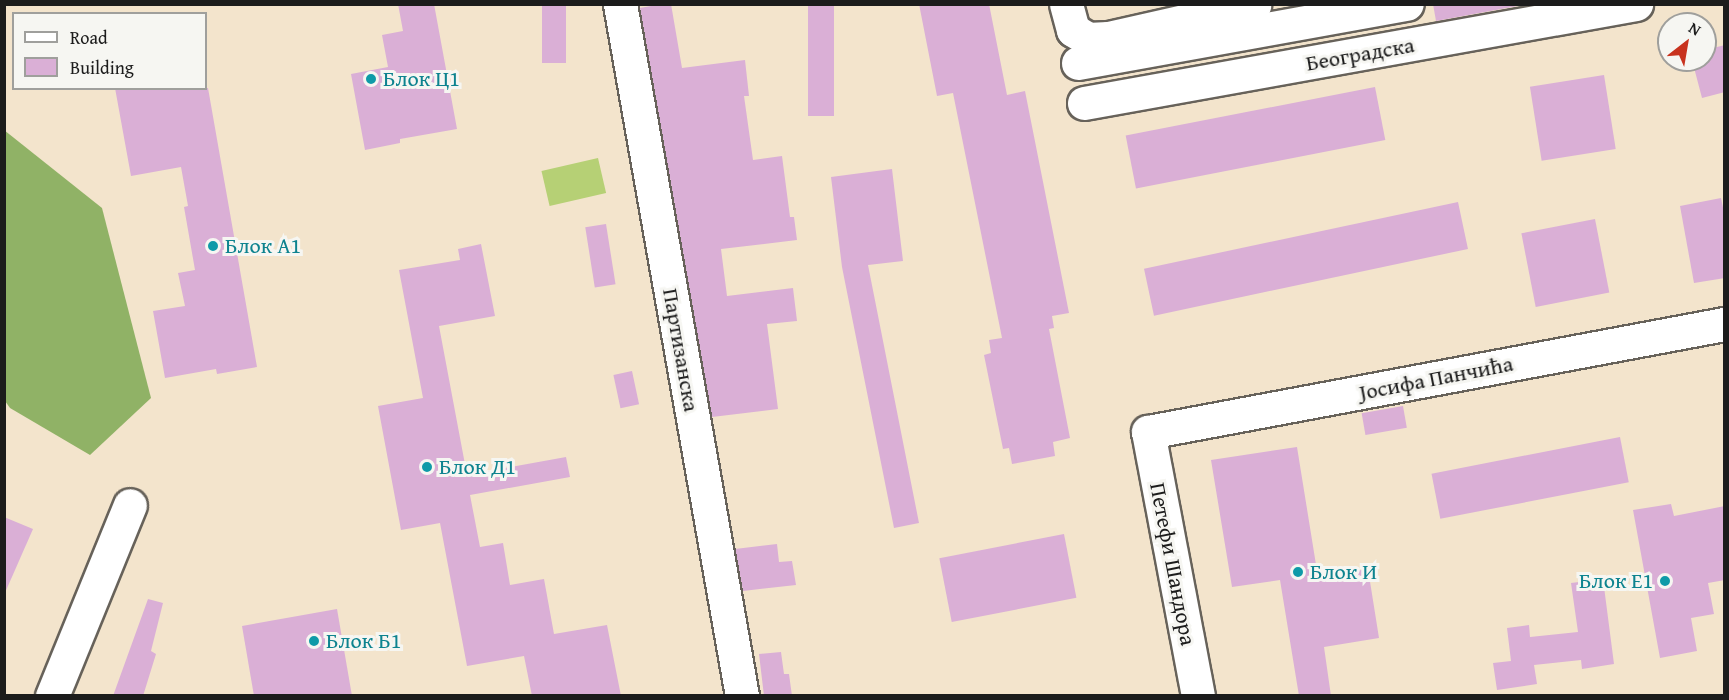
<!DOCTYPE html>
<meta charset="utf-8">
<style>
body{margin:0}
#map{position:relative;width:1729px;height:700px;overflow:hidden;background:#f3e4cc;font-family:"Gentium Book Plus",serif}
div>[style]{position:absolute}
.green>*{inset:0;background:#b6d075;transform-origin:0 0}
.forest>*{inset:0;background:#90b266}
.building>*{inset:0;background:#daafd6;transform-origin:0 0}
.roads{filter:drop-shadow(2px 0 #67625a) drop-shadow(-2px 0 #67625a) drop-shadow(0 2px #67625a) drop-shadow(0 -2px #67625a)}
.minor>*{height:33px;margin:-16.5px;padding:0 16.5px;transform-origin:16.5px;border-radius:16.5px;background:#fff}
.major>*{height:33px;margin:-16.5px;padding:0 16.5px;transform-origin:16.5px;border-radius:16.5px;background:#fff}
.dots>*{width:16px;height:16px;translate:-50% -50%;box-sizing:border-box;border:3px solid #f6f6f2;border-radius:50%}
span{translate:-50% -50%;white-space:nowrap;text-align:center;line-height:1.15;-webkit-text-stroke:6px #f6f6f2;paint-order:stroke}
.street-label{font-size:22px;color:#1c1c1c}
.culture-label{font-size:22px;color:#0d838f}
.left{translate:0 -50%;text-align:left}
.right{translate:-100% -50%;text-align:right}
.frame{position:absolute;inset:0;border:6px solid #1c1c1c;pointer-events:none}
.legend{position:absolute;left:12px;top:12px;width:195px;height:78px;box-sizing:border-box;background:#f6f6f2;border:2px solid #9f9f9c;margin:0;padding:8px 10px;list-style:none;font-size:18px;color:#1c1c1c}
.legend li{display:flex;align-items:center;gap:12px;height:30px}
.legend b{width:30px;border:2px solid #9f9f9c}
.north{position:absolute;left:1657px;top:12px;width:60px;height:60px;box-sizing:border-box;background:#f6f6f2;border:2px solid #9f9f9c;border-radius:50%;rotate:31deg;font-size:16px;font-weight:700;line-height:24px;text-align:center;color:#1c1c1c}
.north::after{content:'';display:block;margin:auto;width:21px;height:27px;background:#c8321e;clip-path:polygon(50% 0,100% 100%,50% 72%,0 100%)}
</style>
<div id="map">
<div class="green">
<i style="left:598px;top:158px;width:36px;height:58px;rotate:77deg"></i>
</div>
<div class="forest">
<i style="clip-path:polygon(4px 130px,102px 208px,151px 398px,90px 455px,10px 408px,5px 401px)"></i>
</div>
<div class="building">
<i style="clip-path:polygon(398px 4px,434px 4px,457px 129px,400px 139px,400px 143px,365px 150px,351px 74px,388px 67px,382px 35px,403px 31px)"></i>
<i style="left:542px;top:4px;width:24px;height:59px"></i>
<i style="clip-path:polygon(662px 4px,671px 4px,682px 68px,745px 60px,749px 96px,744px 96px,753px 160px,782px 156px,790px 217px,794px 217px,797px 240px,721px 249px,727px 296px,793px 288px,797px 321px,767px 324px,778px 409px,712px 417px,640px 8px)"></i>
<i style="left:808px;top:4px;width:26px;height:112px"></i>
<i style="clip-path:polygon(919px 4px,989px 4px,1007px 95px,1025px 91px,1069px 313px,1052px 316px,1054px 328px,1049px 329px,1070px 438px,1053px 442px,1055px 456px,1012px 464px,1009px 448px,1003px 449px,984px 355px,991px 353px,989px 340px,1002px 338px,953px 93px,937px 96px)"></i>
<i style="clip-path:polygon(1433px 4px,1523px 4px,1523px 5px,1436px 21px)"></i>
<i style="clip-path:polygon(1725px 45px,1725px 92px,1702px 98px,1692px 60px,1705px 60px,1705px 50px)"></i>
<i style="left:1604px;top:75px;width:75px;height:75px;rotate:81deg"></i>
<i style="left:1375px;top:87px;width:54px;height:254px;rotate:79deg"></i>
<i style="clip-path:polygon(115px 88px,208px 88px,257px 367px,217px 374px,216px 369px,165px 378px,153px 311px,185px 306px,178px 273px,195px 270px,184px 207px,188px 206px,181px 167px,131px 176px)"></i>
<i style="clip-path:polygon(892px 169px,903px 261px,868px 265px,919px 523px,894px 528px,842px 267px,831px 177px)"></i>
<i style="clip-path:polygon(1721px 198px,1725px 217px,1725px 278px,1694px 283px,1680px 206px)"></i>
<i style="left:1458px;top:202px;width:48px;height:321px;rotate:78deg"></i>
<i style="left:1595px;top:219px;width:75px;height:75px;rotate:79deg"></i>
<i style="left:606px;top:224px;width:61px;height:21px;rotate:81deg"></i>
<i style="clip-path:polygon(481px 244px,495px 316px,439px 326px,467px 475px,566px 457px,570px 477px,470px 495px,480px 547px,503px 543px,510px 585px,544px 579px,554px 634px,607px 625px,621px 696px,532px 696px,524px 656px,467px 666px,440px 523px,401px 530px,378px 406px,423px 398px,399px 270px,460px 260px,458px 249px)"></i>
<i style="left:632px;top:371px;width:34px;height:19px;rotate:78deg"></i>
<i style="left:1403px;top:406px;width:22px;height:42px;rotate:80deg"></i>
<i style="left:1620px;top:437px;width:46px;height:192px;rotate:79deg"></i>
<i style="clip-path:polygon(1297px 447px,1318px 577px,1368px 569px,1379px 638px,1324px 647px,1331px 696px,1299px 696px,1280px 580px,1232px 587px,1211px 460px)"></i>
<i style="clip-path:polygon(1671px 504px,1674px 516px,1725px 506px,1725px 580px,1708px 583px,1714px 614px,1691px 618px,1697px 651px,1660px 658px,1633px 510px)"></i>
<i style="clip-path:polygon(4px 517px,33px 529px,4px 595px)"></i>
<i style="left:1064px;top:534px;width:65px;height:127px;rotate:79deg"></i>
<i style="clip-path:polygon(777px 544px,779px 562px,792px 561px,796px 585px,743px 591px,735px 549px)"></i>
<i style="clip-path:polygon(1603px 579px,1614px 664px,1582px 669px,1581px 660px,1534px 665px,1537px 684px,1497px 690px,1493px 663px,1511px 661px,1507px 628px,1529px 625px,1530px 637px,1578px 632px,1571px 583px)"></i>
<i style="clip-path:polygon(148px 599px,163px 603px,151px 651px,156px 654px,143px 696px,113px 696px)"></i>
<i style="clip-path:polygon(337px 609px,352px 696px,254px 696px,242px 626px)"></i>
<i style="clip-path:polygon(781px 652px,784px 674px,789px 674px,792px 696px,764px 696px,759px 654px)"></i>
</div>
<div class="roads">
<div class="minor">
<i style="left:1066px;top:4px;width:27px;rotate:75deg"></i>
<i style="left:1073px;top:30px;width:17px;rotate:31deg"></i>
<i style="left:1088px;top:39px;width:20px;rotate:-3deg"></i>
<i style="left:1108px;top:38px;width:150px;rotate:-12.7deg"></i>
<i style="left:1078px;top:63px;width:334px;rotate:-10.2deg"></i>
<i style="left:1084px;top:103px;width:561px;rotate:-10.17deg"></i>
<i style="left:52px;top:696px;width:206px;rotate:-67.8deg"></i>
<i style="left:1198px;top:696px;width:269px;rotate:-100.7deg"></i>
<i style="left:1148px;top:432px;width:586px;rotate:-10.62deg"></i>
</div>
<div class="major">
<i style="left:620px;top:4px;width:703px;rotate:80deg"></i>
</div>
</div>
<div class="dots">
<i style="left:371px;top:79px;background:#0f9aa8"></i>
<i style="left:213px;top:246px;background:#0f9aa8"></i>
<i style="left:427px;top:467px;background:#0f9aa8"></i>
<i style="left:1298px;top:572px;background:#0f9aa8"></i>
<i style="left:1665px;top:581px;background:#0f9aa8"></i>
<i style="left:314px;top:641px;background:#0f9aa8"></i>
</div>
<div class="street-label">
<span style="left:1360px;top:54px;rotate:-10deg">Београдска</span>
<span style="left:681px;top:350px;rotate:80deg">Партизанска</span>
<span style="left:1436px;top:378px;rotate:-11deg">Јосифа Панчића</span>
<span style="left:1173px;top:564px;rotate:79deg">Петефи Шандора</span>
</div>
<div class="culture-label">
<span class="left" style="left:383px;top:79px">Блок Ц1</span>
<span class="left" style="left:225px;top:246px">Блок А1</span>
<span class="left" style="left:439px;top:467px">Блок Д1</span>
<span class="left" style="left:1310px;top:572px">Блок И</span>
<span class="right" style="left:1653px;top:581px">Блок Е1</span>
<span class="left" style="left:326px;top:641px">Блок Б1</span>
</div>
<div class="frame"></div>
<ul class="legend">
<li><b style="height:8px;background:#fff"></b>Road</li>
<li><b style="height:16px;background:#daafd6"></b>Building</li>
</ul>
<div class="north">N</div>
</div>
